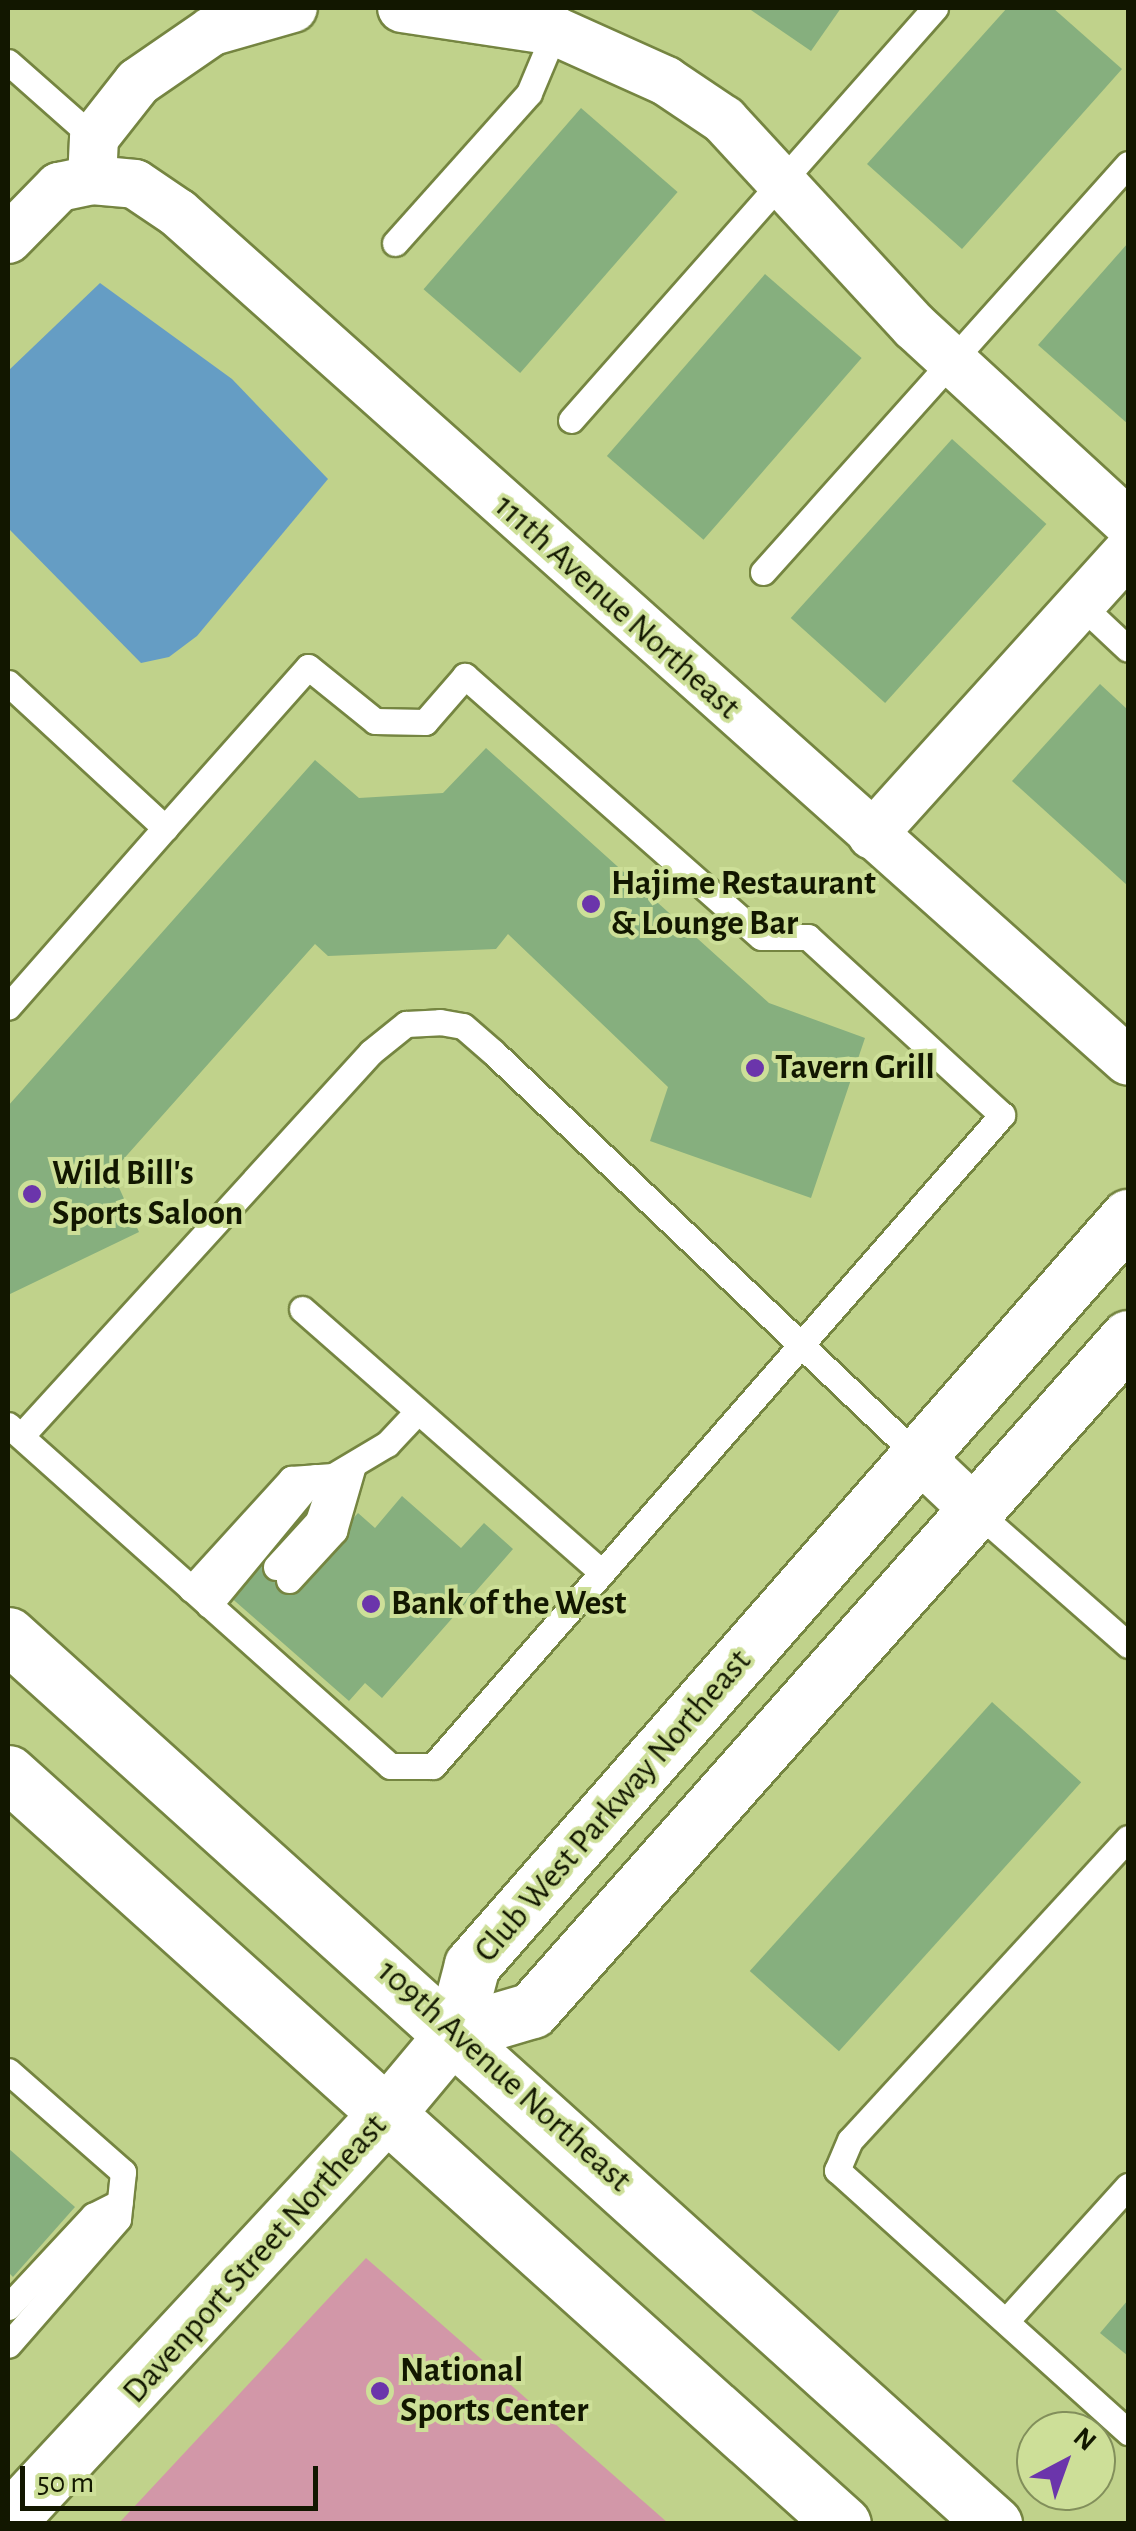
<!DOCTYPE html>
<style>
body{margin:0}
#map{position:relative;width:1136px;height:2531px;overflow:hidden;background:#c0d28b;font-family:"Alegreya Sans",sans-serif}
div>[style]{position:absolute}
.green>*{inset:0;background:#d297a8}
.water>*{inset:0;background:#659dc4}
.building>*{inset:0;background:#86af7e;transform-origin:0 0}
.roads{filter:drop-shadow(2px 0 #758541) drop-shadow(-2px 0 #758541) drop-shadow(0 2px #758541) drop-shadow(0 -2px #758541)}
.service>*{height:25px;margin:-12.5px;padding:0 12.5px;transform-origin:12.5px;border-radius:12.5px;background:#fff}
.minor>*{height:48px;margin:-24px;padding:0 24px;transform-origin:24px;border-radius:24px;background:#fff}
.tertiary>*{height:55px;margin:-27.5px;padding:0 27.5px;transform-origin:27.5px;border-radius:27.5px;background:#fff}
.secondary>*{height:55px;margin:-27.5px;padding:0 27.5px;transform-origin:27.5px;border-radius:27.5px;background:#fff}
.dots>*{width:28px;height:28px;translate:-50% -50%;box-sizing:border-box;border:5px solid #cddf98;border-radius:50%}
span{translate:-50% -50%;white-space:nowrap;text-align:center;line-height:1.15;-webkit-text-stroke:8px #cddf98;paint-order:stroke}
.street-label{font-size:35px;color:#121700}
.poi-label{font-size:35px;color:#121700;font-weight:700}
.left{translate:0 -50%;text-align:left}
.frame{position:absolute;inset:0;border:10px solid #121700;pointer-events:none}
.north{position:absolute;left:1016px;top:2411px;width:100px;height:100px;box-sizing:border-box;background:#cddf98;border:2px solid #828f5b;border-radius:50%;rotate:41deg;font-size:28px;font-weight:700;line-height:40px;text-align:center;color:#121700}
.north::after{content:'';display:block;margin:auto;width:35px;height:45px;background:#6b35ab;clip-path:polygon(50% 0,100% 100%,50% 72%,0 100%)}
.scale{position:absolute;left:20px;top:2466px;width:298px;height:45px;box-sizing:border-box;border:5px solid #121700;border-top:0;padding-left:12px;font-size:30px;line-height:35px;white-space:nowrap;color:#121700;-webkit-text-stroke:8px #cddf98;paint-order:stroke}
</style>
<div id="map">
<div class="green">
<i style="clip-path:polygon(366px 2258px,668px 2523px,119px 2523px)"></i>
</div>
<div class="water">
<i style="clip-path:polygon(100px 283px,232px 379px,328px 479px,197px 636px,169px 657px,141px 663px,8px 528px,8px 371px)"></i>
</div>
<div class="building">
<i style="clip-path:polygon(748px 8px,841px 8px,811px 51px)"></i>
<i style="clip-path:polygon(1007px 8px,1053px 8px,1122px 69px,962px 249px,867px 164px)"></i>
<i style="left:581px;top:108px;width:128px;height:240px;rotate:41deg"></i>
<i style="clip-path:polygon(1128px 243px,1128px 424px,1038px 345px)"></i>
<i style="left:765px;top:274px;width:128px;height:241px;rotate:41deg"></i>
<i style="left:952px;top:439px;width:127px;height:241px;rotate:42deg"></i>
<i style="clip-path:polygon(1100px 684px,1128px 710px,1128px 886px,1012px 781px)"></i>
<i style="clip-path:polygon(486px 748px,769px 1003px,865px 1038px,811px 1198px,650px 1141px,668px 1087px,508px 934px,496px 949px,328px 956px,315px 944px,112px 1172px,139px 1232px,8px 1295px,8px 1106px,315px 760px,359px 798px,443px 793px)"></i>
<i style="clip-path:polygon(402px 1496px,461px 1548px,484px 1523px,513px 1549px,382px 1698px,365px 1683px,349px 1701px,228px 1595px,262px 1556px,294px 1584px,358px 1513px,375px 1528px)"></i>
<i style="left:992px;top:1702px;width:120px;height:362px;rotate:42deg"></i>
<i style="clip-path:polygon(8px 2148px,75px 2207px,13px 2277px,8px 2272px)"></i>
<i style="clip-path:polygon(1128px 2300px,1128px 2356px,1100px 2333px)"></i>
</div>
<div class="roads">
<div class="service">
<i style="left:8px;top:62px;width:115px;rotate:41.5deg"></i>
<i style="left:395px;top:243px;width:201px;rotate:-48.2deg"></i>
<i style="left:529px;top:93px;width:67px;rotate:-67.2deg"></i>
<i style="left:571px;top:420px;width:550px;rotate:-48.54deg"></i>
<i style="left:763px;top:572px;width:547px;rotate:-48.18deg"></i>
<i style="left:1081px;top:605px;width:64px;rotate:43.1deg"></i>
<i style="left:8px;top:683px;width:214px;rotate:42.7deg"></i>
<i style="left:165px;top:828px;width:238px;rotate:131.3deg"></i>
<i style="left:302px;top:1309px;width:398px;rotate:41.3deg"></i>
<i style="left:8px;top:1425px;width:512px;rotate:41.75deg"></i>
<i style="left:390px;top:1766px;width:43px"></i>
<i style="left:433px;top:1766px;width:865px;rotate:-48.85deg"></i>
<i style="left:1002px;top:1115px;width:263px;rotate:-137.5deg"></i>
<i style="left:808px;top:937px;width:47px;rotate:180deg"></i>
<i style="left:761px;top:937px;width:395px;rotate:-138.6deg"></i>
<i style="left:465px;top:676px;width:61px;rotate:131deg"></i>
<i style="left:425px;top:722px;width:50px;rotate:-178.9deg"></i>
<i style="left:375px;top:721px;width:86px;rotate:-141.1deg"></i>
<i style="left:308px;top:667px;width:215px;rotate:131.6deg"></i>
<i style="left:22px;top:1435px;width:518px;rotate:-47.66deg"></i>
<i style="left:371px;top:1052px;width:45px;rotate:-38.7deg"></i>
<i style="left:406px;top:1024px;width:34px;rotate:-3deg"></i>
<i style="left:440px;top:1022px;width:23px;rotate:10deg"></i>
<i style="left:463px;top:1026px;width:40px;rotate:41deg"></i>
<i style="left:493px;top:1052px;width:589px;rotate:43.56deg"></i>
<i style="left:978px;top:1513px;width:200px;rotate:41.3deg"></i>
<i style="left:276px;top:1567px;width:62px;rotate:-47.6deg"></i>
<i style="left:318px;top:1521px;width:47px;rotate:-71.6deg"></i>
<i style="left:289px;top:1580px;width:67px;rotate:-47.4deg"></i>
<i style="left:334px;top:1531px;width:69px;rotate:-73.9deg"></i>
<i style="left:191px;top:1589px;width:149px;rotate:-47.7deg"></i>
<i style="left:291px;top:1479px;width:42px;rotate:-4.1deg"></i>
<i style="left:333px;top:1476px;width:63px;rotate:-30.7deg"></i>
<i style="left:387px;top:1444px;width:45px;rotate:-46.8deg"></i>
<i style="left:209px;top:1605px;width:166px;rotate:-50.4deg"></i>
<i style="left:1128px;top:1838px;width:410px;rotate:132.6deg"></i>
<i style="left:850px;top:2140px;width:33px;rotate:113deg"></i>
<i style="left:837px;top:2170px;width:392px;rotate:42deg"></i>
<i style="left:8px;top:2071px;width:153px;rotate:41.3deg"></i>
<i style="left:123px;top:2172px;width:47px;rotate:96.1deg"></i>
<i style="left:118px;top:2219px;width:167px;rotate:131.1deg"></i>
<i style="left:8px;top:2307px;width:125px;rotate:-47deg"></i>
<i style="left:93px;top:2216px;width:30px;rotate:-27deg"></i>
<i style="left:1006px;top:2321px;width:182px;rotate:-47.9deg"></i>
</div>
<div class="minor">
<i style="left:402px;top:8px;width:155px;rotate:8.5deg"></i>
<i style="left:555px;top:31px;width:122px;rotate:24.2deg"></i>
<i style="left:666px;top:81px;width:70px;rotate:33.9deg"></i>
<i style="left:724px;top:120px;width:280px;rotate:47.3deg"></i>
<i style="left:914px;top:326px;width:291px;rotate:42.6deg"></i>
<i style="left:92px;top:180px;width:43px;rotate:5.3deg"></i>
<i style="left:135px;top:184px;width:52px;rotate:34deg"></i>
<i style="left:178px;top:213px;width:1273px;rotate:41.75deg"></i>
<i style="left:8px;top:239px;width:73px;rotate:-45.6deg"></i>
<i style="left:59px;top:187px;width:34px;rotate:-12deg"></i>
<i style="left:92px;top:180px;width:42px;rotate:-87.3deg"></i>
<i style="left:94px;top:138px;width:71px;rotate:-51.8deg"></i>
<i style="left:138px;top:82px;width:90px;rotate:-34.6deg"></i>
<i style="left:212px;top:31px;width:84px;rotate:-15.9deg"></i>
<i style="left:872px;top:835px;width:382px;rotate:-47.9deg"></i>
<i style="left:920px;top:1458px;width:80px;rotate:43.5deg"></i>
</div>
<div class="tertiary">
<i style="left:454px;top:2033px;width:81px;rotate:-16.4deg"></i>
<i style="left:532px;top:2010px;width:898px;rotate:-48.43deg"></i>
<i style="left:8px;top:2521px;width:557px;rotate:-47.11deg"></i>
<i style="left:387px;top:2113px;width:104px;rotate:-50.1deg"></i>
<i style="left:454px;top:2033px;width:70px;rotate:-75.2deg"></i>
<i style="left:472px;top:1965px;width:995px;rotate:-48.75deg"></i>
</div>
<div class="secondary">
<i style="left:8px;top:1635px;width:1328px;rotate:42.04deg"></i>
<i style="left:8px;top:1773px;width:1123px;rotate:41.97deg"></i>
</div>
</div>
<div class="dots">
<i style="left:591px;top:904px;background:#6b35ab"></i>
<i style="left:755px;top:1068px;background:#6b35ab"></i>
<i style="left:32px;top:1194px;background:#6b35ab"></i>
<i style="left:371px;top:1604px;background:#6b35ab"></i>
<i style="left:380px;top:2391px;background:#6b35ab"></i>
</div>
<div class="street-label">
<span style="left:617px;top:607px;rotate:42deg">111th Avenue Northeast</span>
<span style="left:613px;top:1806px;rotate:-49deg">Club West Parkway Northeast</span>
<span style="left:504px;top:2076px;rotate:42deg">109th Avenue Northeast</span>
<span style="left:255px;top:2259px;rotate:-48deg">Davenport Street Northeast</span>
</div>
<div class="poi-label">
<span class="left" style="left:611px;top:904px">Hajime Restaurant<br>&amp; Lounge Bar</span>
<span class="left" style="left:775px;top:1068px">Tavern Grill</span>
<span class="left" style="left:52px;top:1194px">Wild Bill's<br>Sports Saloon</span>
<span class="left" style="left:391px;top:1604px">Bank of the West</span>
<span class="left" style="left:400px;top:2391px">National<br>Sports Center</span>
</div>
<div class="frame"></div>
<div class="north">N</div>
<div class="scale">50 m</div>
</div>
